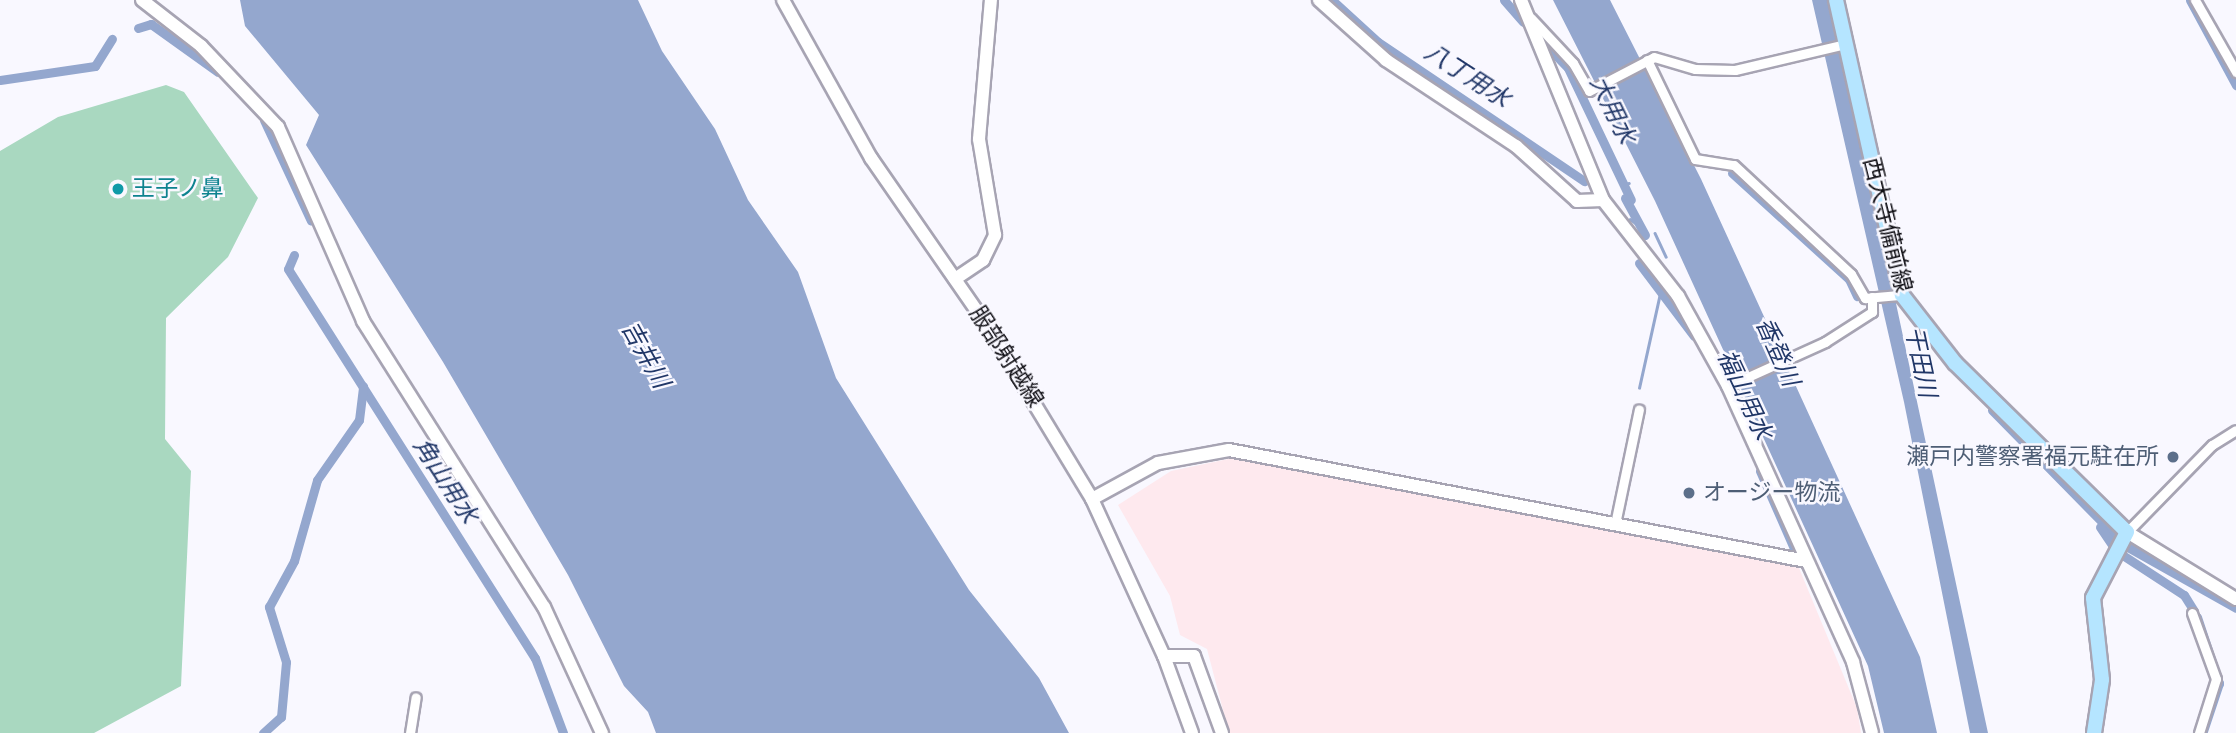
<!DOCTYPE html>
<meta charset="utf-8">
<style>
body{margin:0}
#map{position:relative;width:2236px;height:733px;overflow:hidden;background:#f9f8ff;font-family:"Varela Round","Noto Sans JP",sans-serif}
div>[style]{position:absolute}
.industrial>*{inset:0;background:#fee9ee}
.forest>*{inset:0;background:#a9d8c0}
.water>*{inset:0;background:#94a7ce}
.stream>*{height:2.5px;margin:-1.25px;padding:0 1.25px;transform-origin:1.25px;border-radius:1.25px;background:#94a7ce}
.canal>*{height:9px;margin:-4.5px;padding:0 4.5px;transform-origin:4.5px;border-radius:4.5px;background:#94a7ce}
.roads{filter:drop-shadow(2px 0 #a7a4b3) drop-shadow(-2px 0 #a7a4b3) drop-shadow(0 2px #a7a4b3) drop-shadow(0 -2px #a7a4b3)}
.street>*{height:9px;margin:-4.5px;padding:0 4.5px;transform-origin:4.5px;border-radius:4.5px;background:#fff}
.secondary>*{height:12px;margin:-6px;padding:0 6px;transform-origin:6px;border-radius:6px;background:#fff}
.primary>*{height:14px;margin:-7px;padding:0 7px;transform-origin:7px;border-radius:7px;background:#b5e5ff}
.dots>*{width:19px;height:19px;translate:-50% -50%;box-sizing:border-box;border:4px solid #f9f8ff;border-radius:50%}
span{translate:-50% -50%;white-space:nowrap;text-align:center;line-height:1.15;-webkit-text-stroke:5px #f9f8ff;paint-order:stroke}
.culture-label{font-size:23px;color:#0d838f}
.left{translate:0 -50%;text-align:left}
.street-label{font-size:23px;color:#100f15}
.service-label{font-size:23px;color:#4e5e75}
.right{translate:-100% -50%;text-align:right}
.water-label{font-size:24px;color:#213768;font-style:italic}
</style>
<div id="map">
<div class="industrial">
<i style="clip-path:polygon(1233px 458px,1799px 568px,1857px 708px,1861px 733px,1229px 733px,1207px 649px,1180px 635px,1170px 596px,1118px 505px,1171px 471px)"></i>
</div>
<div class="forest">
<i style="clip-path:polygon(166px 85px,184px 92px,258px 198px,228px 257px,166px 318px,165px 439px,191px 471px,181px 686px,94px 733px,0 733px,0 151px,58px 117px)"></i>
</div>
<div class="water">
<i style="clip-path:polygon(240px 0,638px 0,662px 51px,715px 129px,748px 200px,798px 272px,836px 378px,969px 590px,1039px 678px,1069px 733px,656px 733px,648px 712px,624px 686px,568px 575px,443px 362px,306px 145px,319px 115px,245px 26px)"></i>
<i style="clip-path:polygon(1553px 0,1610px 0,1701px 179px,1920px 657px,1937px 733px,1884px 733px,1868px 666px,1655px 201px)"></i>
<i style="clip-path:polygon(1812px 0,1831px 0,1988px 733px,1970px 733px,1904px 402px)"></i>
</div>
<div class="stream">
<i style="left:1624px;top:185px;width:5px;rotate:-22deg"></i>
<i style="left:1630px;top:219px;width:9px;rotate:36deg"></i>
<i style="left:1655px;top:233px;width:26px;rotate:65deg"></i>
<i style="left:1639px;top:388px;width:107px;rotate:-77.5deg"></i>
</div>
<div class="canal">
<i style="left:1332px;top:0;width:62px;rotate:42.4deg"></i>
<i style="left:1378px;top:42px;width:249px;rotate:34deg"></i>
<i style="left:1504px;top:0;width:29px;rotate:49deg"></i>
<i style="left:2190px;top:0;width:97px;rotate:61.6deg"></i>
<i style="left:138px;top:28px;width:14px;rotate:-17deg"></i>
<i style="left:151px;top:24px;width:82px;rotate:35.6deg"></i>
<i style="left:1546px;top:45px;width:32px;rotate:46deg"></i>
<i style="left:1568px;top:68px;width:146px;rotate:64.5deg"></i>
<i style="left:0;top:80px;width:96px;rotate:-8.4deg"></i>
<i style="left:95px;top:66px;width:32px;rotate:-58deg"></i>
<i style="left:264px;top:120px;width:111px;rotate:65deg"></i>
<i style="left:1732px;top:173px;width:158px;rotate:42.2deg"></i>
<i style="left:1849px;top:279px;width:19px;rotate:65deg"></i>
<i style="left:1625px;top:198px;width:42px;rotate:61.6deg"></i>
<i style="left:294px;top:255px;width:15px;rotate:113deg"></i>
<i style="left:288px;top:269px;width:461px;rotate:57.6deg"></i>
<i style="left:535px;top:658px;width:80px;rotate:69.5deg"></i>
<i style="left:1639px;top:263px;width:91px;rotate:53deg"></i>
<i style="left:1992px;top:410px;width:178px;rotate:45.5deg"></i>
<i style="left:1760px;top:471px;width:90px;rotate:66.3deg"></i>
<i style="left:2100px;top:527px;width:25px;rotate:56deg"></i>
<i style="left:2126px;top:546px;width:126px;rotate:29.4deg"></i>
<i style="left:2121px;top:554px;width:75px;rotate:33.1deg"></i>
<i style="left:2184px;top:595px;width:19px;rotate:58deg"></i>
<i style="left:2197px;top:617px;width:70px;rotate:71.6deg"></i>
<i style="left:2219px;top:683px;width:51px;rotate:108.4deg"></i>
<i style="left:263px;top:733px;width:24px;rotate:-42deg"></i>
<i style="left:281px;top:717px;width:55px;rotate:-84.8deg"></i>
<i style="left:286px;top:662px;width:58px;rotate:-107.2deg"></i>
<i style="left:269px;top:607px;width:52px;rotate:-61.5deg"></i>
<i style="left:294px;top:561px;width:84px;rotate:-74.1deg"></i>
<i style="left:317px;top:480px;width:73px;rotate:-55deg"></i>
<i style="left:359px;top:420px;width:34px;rotate:-83deg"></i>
</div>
<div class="roads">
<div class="street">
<i style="left:2195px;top:0;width:83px;rotate:60.3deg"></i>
<i style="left:1531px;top:18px;width:62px;rotate:47deg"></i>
<i style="left:1573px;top:63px;width:32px;rotate:60deg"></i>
<i style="left:1589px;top:91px;width:73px;rotate:-27.6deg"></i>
<i style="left:1654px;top:57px;width:43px;rotate:16.3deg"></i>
<i style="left:1695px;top:69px;width:40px;rotate:1.4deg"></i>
<i style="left:1735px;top:70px;width:113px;rotate:-13.3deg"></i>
<i style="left:1647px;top:60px;width:110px;rotate:64.1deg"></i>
<i style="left:1695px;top:159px;width:39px;rotate:9deg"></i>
<i style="left:1734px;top:165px;width:160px;rotate:43deg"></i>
<i style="left:1851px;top:274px;width:28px;rotate:60deg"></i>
<i style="left:1865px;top:298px;width:37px;rotate:-5deg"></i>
<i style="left:1728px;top:386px;width:107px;rotate:-24.4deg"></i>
<i style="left:1825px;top:342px;width:56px;rotate:-32.6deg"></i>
<i style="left:1872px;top:312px;width:15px;rotate:-90deg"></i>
<i style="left:1615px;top:524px;width:117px;rotate:-78.2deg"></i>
<i style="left:2127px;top:532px;width:122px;rotate:-45.7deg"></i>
<i style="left:2212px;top:445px;width:28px;rotate:-32deg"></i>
<i style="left:2192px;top:613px;width:70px;rotate:70deg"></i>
<i style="left:2216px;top:679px;width:57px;rotate:107.5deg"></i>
<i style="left:410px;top:733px;width:36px;rotate:-81deg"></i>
</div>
<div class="secondary">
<i style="left:142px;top:0;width:75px;rotate:37.9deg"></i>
<i style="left:201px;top:46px;width:112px;rotate:46.5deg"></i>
<i style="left:278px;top:127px;width:212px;rotate:66.3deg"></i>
<i style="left:363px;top:321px;width:338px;rotate:57.7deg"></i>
<i style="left:544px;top:607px;width:139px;rotate:65.3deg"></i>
<i style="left:783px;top:0;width:181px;rotate:60.9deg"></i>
<i style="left:871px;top:158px;width:202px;rotate:55.3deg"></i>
<i style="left:986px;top:324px;width:205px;rotate:58.8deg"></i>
<i style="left:1092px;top:499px;width:173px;rotate:65.4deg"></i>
<i style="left:1164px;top:656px;width:82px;rotate:70deg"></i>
<i style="left:1319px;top:0;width:90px;rotate:41.8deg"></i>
<i style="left:1386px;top:60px;width:156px;rotate:33.5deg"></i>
<i style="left:1516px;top:146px;width:82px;rotate:42deg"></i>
<i style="left:1577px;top:201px;width:26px;rotate:-2deg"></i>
<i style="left:1521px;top:0;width:216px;rotate:67.7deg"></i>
<i style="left:1603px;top:200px;width:122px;rotate:52deg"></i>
<i style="left:1678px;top:296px;width:103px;rotate:60.9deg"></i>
<i style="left:1728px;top:386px;width:303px;rotate:65.6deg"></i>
<i style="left:1853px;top:662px;width:73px;rotate:75deg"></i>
<i style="left:955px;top:279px;width:34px;rotate:-34deg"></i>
<i style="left:983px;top:260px;width:28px;rotate:-64deg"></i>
<i style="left:995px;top:235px;width:97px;rotate:-99.5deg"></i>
<i style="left:979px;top:139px;width:140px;rotate:-85.1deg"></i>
<i style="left:1092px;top:499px;width:75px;rotate:-28.6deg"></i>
<i style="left:1158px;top:463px;width:72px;rotate:-10.4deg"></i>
<i style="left:1229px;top:450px;width:588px;rotate:10.89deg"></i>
<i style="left:2127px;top:532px;width:128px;rotate:31.6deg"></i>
<i style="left:1164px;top:656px;width:30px"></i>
<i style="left:1194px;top:656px;width:82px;rotate:70deg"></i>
</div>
<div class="primary">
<i style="left:1836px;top:0;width:302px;rotate:77.4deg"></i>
<i style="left:1902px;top:295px;width:86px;rotate:52.1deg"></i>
<i style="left:1955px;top:363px;width:241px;rotate:44.5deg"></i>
<i style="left:2127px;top:532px;width:74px;rotate:117.3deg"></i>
<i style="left:2093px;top:598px;width:82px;rotate:83.7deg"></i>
<i style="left:2102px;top:680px;width:54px;rotate:98.6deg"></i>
</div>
</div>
<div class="dots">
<i style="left:118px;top:189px;background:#0f9aa8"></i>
<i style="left:2173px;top:457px;background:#5c6f8a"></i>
<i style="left:1689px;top:493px;background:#5c6f8a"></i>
</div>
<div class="culture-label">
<span class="left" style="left:132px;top:189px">王子ノ鼻</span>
</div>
<div class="street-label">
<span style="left:1887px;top:225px;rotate:76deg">西大寺備前線</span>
<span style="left:1006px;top:357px;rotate:57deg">服部射越線</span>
</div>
<div class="service-label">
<span class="right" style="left:2159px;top:457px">瀬戸内警察署福元駐在所</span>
<span class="left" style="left:1703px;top:493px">オージー物流</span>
</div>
<div class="water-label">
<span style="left:1467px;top:76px;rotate:33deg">八丁用水</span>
<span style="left:1612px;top:110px;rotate:64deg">大用水</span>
<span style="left:1777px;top:352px;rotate:66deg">香登川</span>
<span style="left:645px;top:355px;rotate:61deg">吉井川</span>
<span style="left:1920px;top:362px;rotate:78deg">干田川</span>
<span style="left:1744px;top:395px;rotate:65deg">福山用水</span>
<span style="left:445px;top:481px;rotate:57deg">角山用水</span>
</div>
</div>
